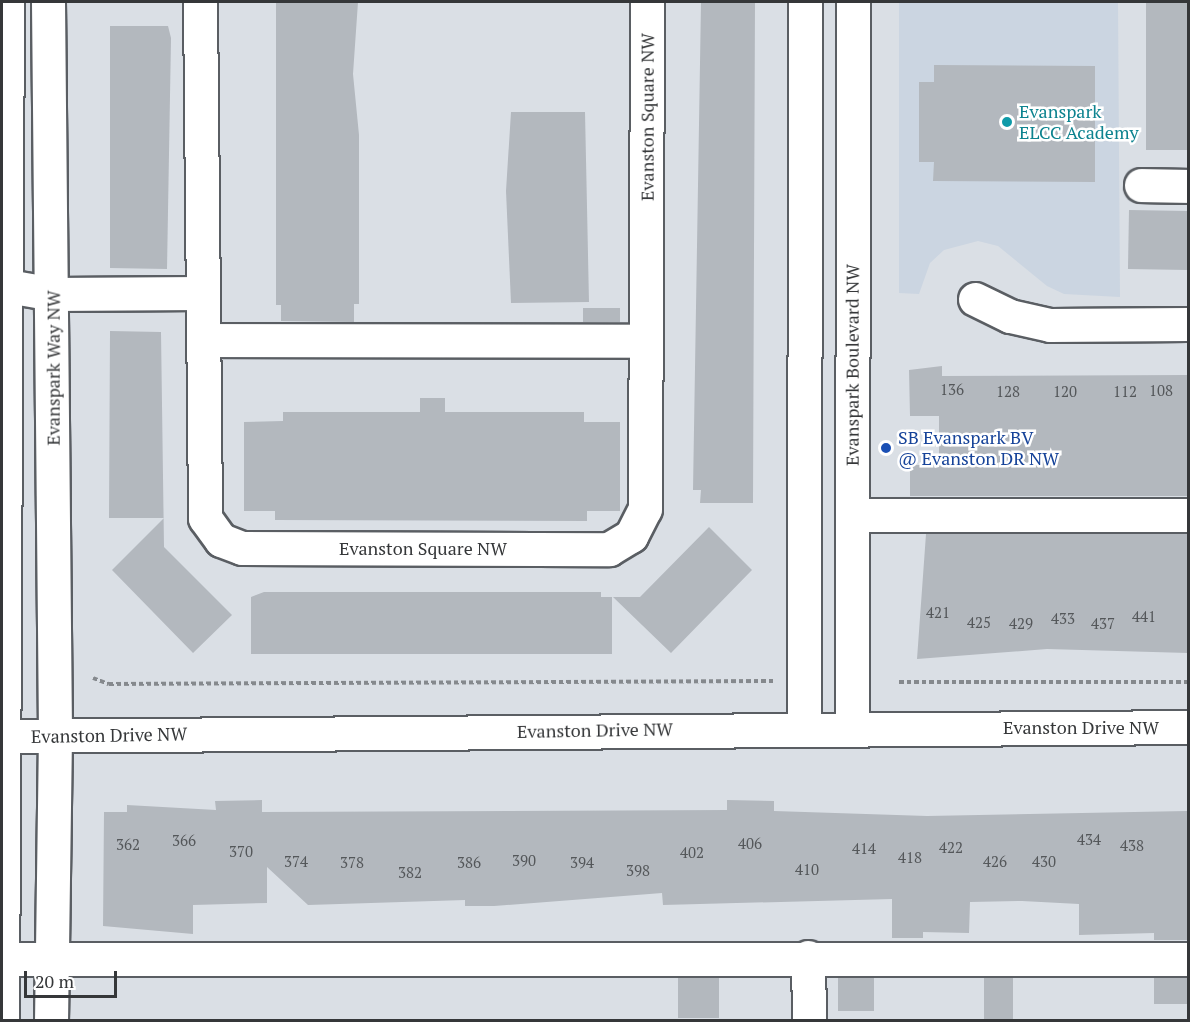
<!DOCTYPE html>
<style>
body{margin:0}
#map{position:relative;width:1190px;height:1022px;overflow:hidden;background:#dadfe5;font-family:"PT Serif",serif}
div>[style]{position:absolute}
.built>*{inset:0;background:#cbd5e1}
.building>*{inset:0;background:#b3b8be;transform-origin:0 0}
.path>*{height:4px;margin-top:-2px;transform-origin:0;background:repeating-linear-gradient(90deg,#85898d 0 4.5px,transparent 0 7.5px)}
.roads{filter:drop-shadow(2px 0 #5a5e63) drop-shadow(-2px 0 #5a5e63) drop-shadow(0 2px #5a5e63) drop-shadow(0 -2px #5a5e63)}
.minor>*{height:33px;margin:-16.5px;padding:0 16.5px;transform-origin:16.5px;border-radius:16.5px;background:#fff}
.dots>*{width:16px;height:16px;translate:-50% -50%;box-sizing:border-box;border:3px solid #fff;border-radius:50%}
span{translate:-50% -50%;white-space:nowrap;text-align:center;line-height:1.15;-webkit-text-stroke:5px #fff;paint-order:stroke}
.number-label{font-size:15px;color:#54575a}
.number-label span{-webkit-text-stroke-width:0}
.culture-label{font-size:18px;color:#0d838f}
.left{translate:0 -50%;text-align:left}
.street-label{font-size:18px;color:#353739}
.transit-label{font-size:18px;color:#164399}
.frame{position:absolute;inset:0;border:3px solid #353739;pointer-events:none}
.scale{position:absolute;left:24px;top:971px;width:93px;height:27px;box-sizing:border-box;border:3px solid #353739;border-top:0;padding-left:8px;font-size:18px;line-height:21px;white-space:nowrap;color:#353739;-webkit-text-stroke:4px #fff;paint-order:stroke}
</style>
<div id="map">
<div class="built">
<i style="clip-path:polygon(899px 2px,1118px 2px,1120px 297px,1064px 294px,1047px 286px,998px 246px,978px 241px,944px 250px,930px 263px,919px 294px,899px 293px)"></i>
</div>
<div class="building">
<i style="clip-path:polygon(276px 2px,358px 2px,353px 74px,359px 135px,359px 304px,354px 304px,354px 322px,281px 321px,281px 305px,276px 305px)"></i>
<i style="clip-path:polygon(701px 2px,755px 2px,753px 503px,700px 503px,701px 490px,693px 490px)"></i>
<i style="left:1146px;top:2px;width:42px;height:148px"></i>
<i style="clip-path:polygon(110px 26px,168px 26px,171px 38px,167px 269px,110px 268px)"></i>
<i style="clip-path:polygon(934px 65px,1095px 66px,1095px 182px,933px 181px,934px 162px,919px 162px,919px 82px,934px 82px)"></i>
<i style="clip-path:polygon(511px 112px,585px 112px,589px 302px,511px 303px,506px 191px)"></i>
<i style="left:1129px;top:210px;width:59px;height:59px;rotate:1deg"></i>
<i style="left:583px;top:308px;width:37px;height:14px"></i>
<i style="clip-path:polygon(110px 331px,161px 332px,164px 547px,232px 615px,193px 653px,112px 570px,164px 518px,109px 518px)"></i>
<i style="clip-path:polygon(942px 366px,942px 376px,1188px 375px,1188px 496px,910px 496px,910px 465px,939px 465px,939px 416px,910px 416px,909px 370px)"></i>
<i style="clip-path:polygon(420px 398px,445px 398px,445px 412px,584px 412px,584px 422px,620px 422px,620px 511px,587px 511px,587px 521px,275px 520px,275px 511px,244px 511px,244px 422px,283px 421px,283px 412px,420px 412px)"></i>
<i style="clip-path:polygon(709px 527px,752px 570px,671px 653px,613px 597px,640px 597px)"></i>
<i style="clip-path:polygon(926px 534px,1188px 534px,1188px 653px,1047px 649px,917px 659px)"></i>
<i style="clip-path:polygon(264px 592px,601px 592px,601px 597px,612px 597px,612px 654px,251px 654px,251px 597px)"></i>
<i style="clip-path:polygon(262px 800px,262px 812px,727px 810px,727px 800px,774px 801px,774px 811px,927px 816px,1187px 811px,1187px 940px,1154px 940px,1154px 933px,1079px 935px,1079px 904px,1022px 901px,970px 902px,969px 933px,923px 932px,923px 938px,892px 938px,892px 899px,663px 905px,662px 893px,494px 906px,465px 906px,465px 900px,308px 905px,267px 867px,267px 903px,193px 905px,193px 934px,103px 926px,104px 812px,127px 812px,127px 805px,216px 810px,215px 801px)"></i>
<i style="left:678px;top:978px;width:41px;height:40px"></i>
<i style="left:838px;top:978px;width:36px;height:33px"></i>
<i style="left:984px;top:978px;width:29px;height:42px"></i>
<i style="left:1154px;top:978px;width:33px;height:26px"></i>
</div>
<div class="path">
<i style="left:93px;top:678px;width:17px;rotate:21deg"></i>
<i style="left:109px;top:684px;width:664px;rotate:-0.26deg"></i>
<i style="left:899px;top:682px;width:289px"></i>
</div>
<div class="roads">
<div class="minor">
<i style="left:48px;top:2px;width:733px;rotate:89.45deg"></i>
<i style="left:55px;top:735px;width:285px;rotate:90.8deg"></i>
<i style="left:200px;top:2px;width:516px;rotate:89.44deg"></i>
<i style="left:205px;top:518px;width:27px;rotate:54deg"></i>
<i style="left:221px;top:540px;width:22px;rotate:21deg"></i>
<i style="left:242px;top:548px;width:367px;rotate:0.2deg"></i>
<i style="left:609px;top:549px;width:26px;rotate:-31deg"></i>
<i style="left:631px;top:536px;width:30px;rotate:-63deg"></i>
<i style="left:645px;top:509px;width:507px;rotate:-89.77deg"></i>
<i style="left:1141px;top:185px;width:47px;rotate:1.2deg"></i>
<i style="left:2px;top:285px;width:52px;rotate:10deg"></i>
<i style="left:53px;top:294px;width:148px;rotate:-0.4deg"></i>
<i style="left:975px;top:299px;width:39px;rotate:26deg"></i>
<i style="left:1010px;top:316px;width:41px;rotate:12.7deg"></i>
<i style="left:1050px;top:325px;width:138px;rotate:-0.4deg"></i>
<i style="left:204px;top:340px;width:442px;rotate:0.1deg"></i>
<i style="left:852px;top:515px;width:336px"></i>
<i style="left:804px;top:728px;width:726px;rotate:-89.92deg"></i>
<i style="left:852px;top:728px;width:726px;rotate:-89.92deg"></i>
<i style="left:2px;top:736px;width:1186px;rotate:-0.43deg"></i>
<i style="left:808px;top:957px;width:63px;rotate:89.1deg"></i>
<i style="left:2px;top:959px;width:1186px"></i>
<i style="left:2px;top:1020px;width:1018px;rotate:-89.72deg"></i>
</div>
</div>
<div class="dots">
<i style="left:1007px;top:122px;background:#0f9aa8"></i>
<i style="left:886px;top:448px;background:#1a4fb4"></i>
</div>
<div class="number-label">
<span style="left:952px;top:390px">136</span>
<span style="left:1161px;top:391px">108</span>
<span style="left:1008px;top:392px">128</span>
<span style="left:1065px;top:392px">120</span>
<span style="left:1125px;top:392px">112</span>
<span style="left:938px;top:613px">421</span>
<span style="left:1144px;top:617px">441</span>
<span style="left:1063px;top:619px">433</span>
<span style="left:979px;top:623px">425</span>
<span style="left:1021px;top:624px">429</span>
<span style="left:1103px;top:624px">437</span>
<span style="left:1089px;top:840px">434</span>
<span style="left:184px;top:841px">366</span>
<span style="left:750px;top:844px">406</span>
<span style="left:128px;top:845px">362</span>
<span style="left:1132px;top:846px">438</span>
<span style="left:951px;top:848px">422</span>
<span style="left:864px;top:849px">414</span>
<span style="left:241px;top:852px">370</span>
<span style="left:692px;top:853px">402</span>
<span style="left:910px;top:858px">418</span>
<span style="left:524px;top:861px">390</span>
<span style="left:296px;top:862px">374</span>
<span style="left:995px;top:862px">426</span>
<span style="left:1044px;top:862px">430</span>
<span style="left:352px;top:863px">378</span>
<span style="left:469px;top:863px">386</span>
<span style="left:582px;top:863px">394</span>
<span style="left:807px;top:870px">410</span>
<span style="left:638px;top:871px">398</span>
<span style="left:410px;top:873px">382</span>
</div>
<div class="culture-label">
<span class="left" style="left:1019px;top:122px">Evanspark<br>ELCC Academy</span>
</div>
<div class="street-label">
<span style="left:647px;top:117px;rotate:-90deg">Evanston Square NW</span>
<span style="left:852px;top:365px;rotate:-90deg">Evanspark Boulevard NW</span>
<span style="left:53px;top:368px;rotate:-90deg">Evanspark Way NW</span>
<span style="left:423px;top:548px">Evanston Square NW</span>
<span style="left:1081px;top:727px">Evanston Drive NW</span>
<span style="left:595px;top:730px;rotate:-1deg">Evanston Drive NW</span>
<span style="left:109px;top:735px;rotate:-1deg">Evanston Drive NW</span>
</div>
<div class="transit-label">
<span class="left" style="left:898px;top:448px">SB Evanspark BV<br>@ Evanston DR NW</span>
</div>
<div class="frame"></div>
<div class="scale">20 m</div>
</div>
